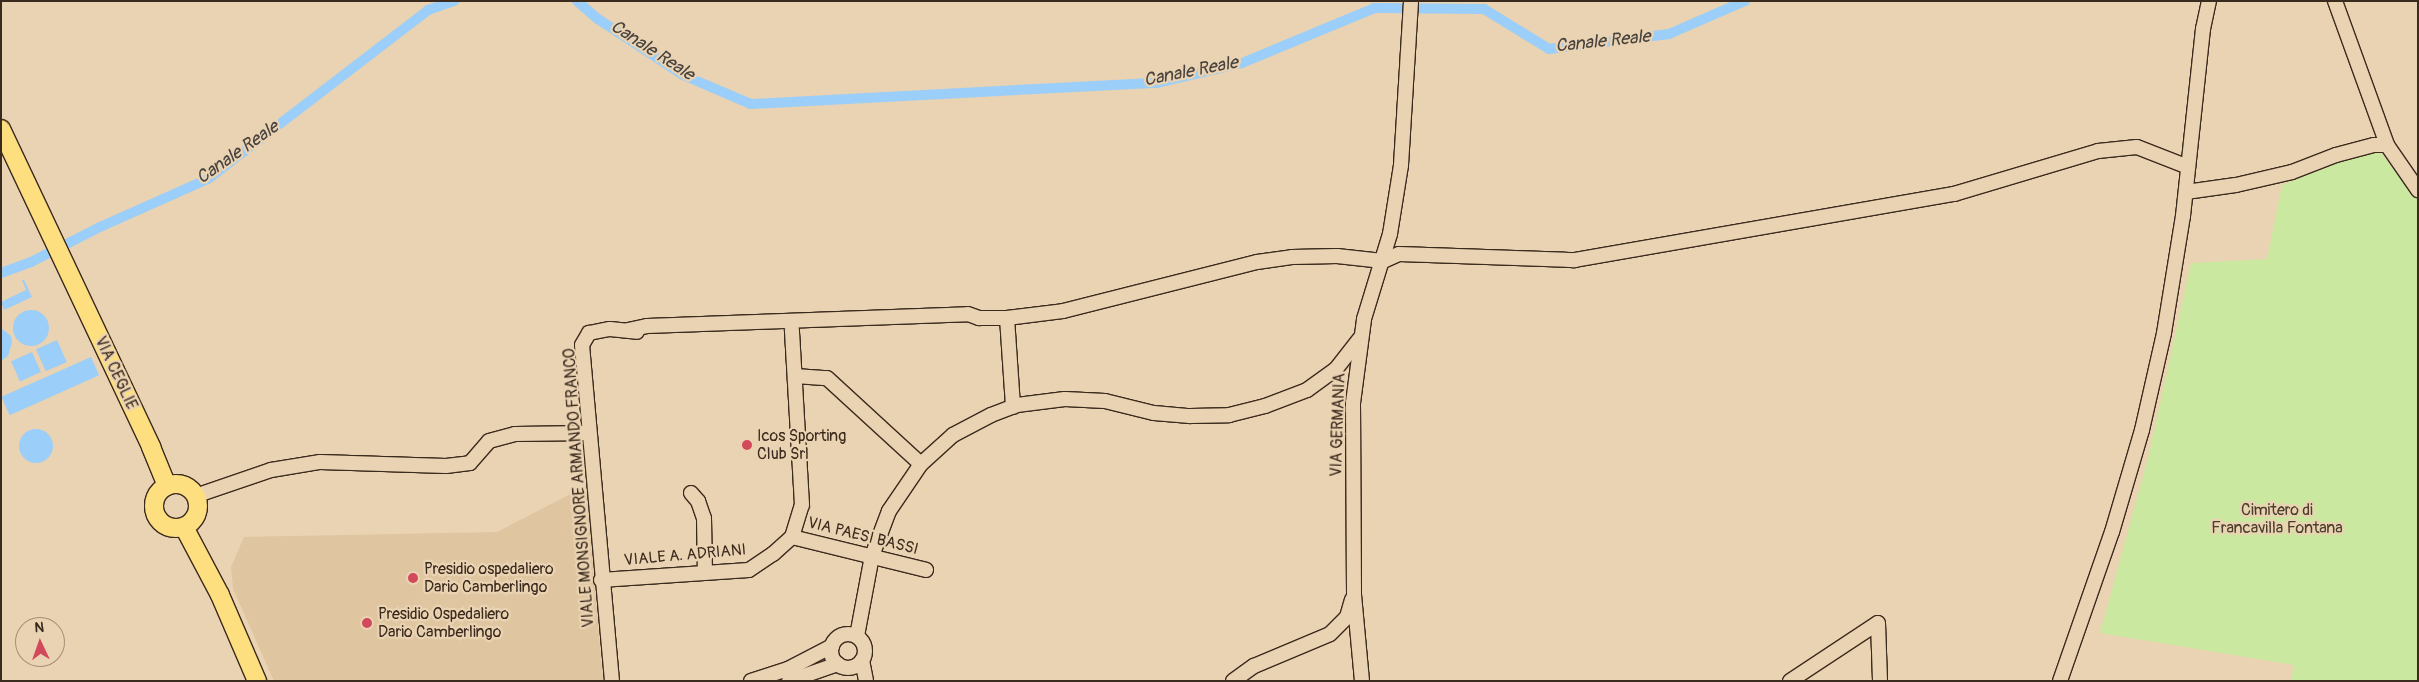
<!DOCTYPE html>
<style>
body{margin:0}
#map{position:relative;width:2419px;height:682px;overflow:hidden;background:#ead3b2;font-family:Pangolin,sans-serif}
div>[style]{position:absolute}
.built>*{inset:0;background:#dfc6a1}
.green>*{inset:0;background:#cae89f}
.water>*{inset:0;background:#9bcef8;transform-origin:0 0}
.round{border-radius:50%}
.canal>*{height:10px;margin:-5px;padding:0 5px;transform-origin:5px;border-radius:5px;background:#9bcef8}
.roads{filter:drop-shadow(1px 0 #3b2a1e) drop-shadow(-1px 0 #3b2a1e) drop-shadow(0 1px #3b2a1e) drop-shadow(0 -1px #3b2a1e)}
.minor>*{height:14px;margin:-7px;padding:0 7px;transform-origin:7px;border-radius:7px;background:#ead3b2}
.minor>.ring{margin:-7px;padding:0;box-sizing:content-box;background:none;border:14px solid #ead3b2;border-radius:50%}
.major>*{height:18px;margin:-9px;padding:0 9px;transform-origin:9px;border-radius:9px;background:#fedf80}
.major>.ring{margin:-9px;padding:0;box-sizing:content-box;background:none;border:18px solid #fedf80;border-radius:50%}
.dots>*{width:14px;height:14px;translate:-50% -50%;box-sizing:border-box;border:2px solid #ead3b2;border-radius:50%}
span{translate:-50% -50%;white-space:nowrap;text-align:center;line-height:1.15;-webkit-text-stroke:4.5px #ead3b2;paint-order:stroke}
.street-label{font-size:16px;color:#3b2a1e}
.poi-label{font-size:16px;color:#3b2a1e}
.left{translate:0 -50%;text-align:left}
.park-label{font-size:16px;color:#493d2b}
.water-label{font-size:18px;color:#49433f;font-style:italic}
.frame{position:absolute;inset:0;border:2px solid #3b2a1e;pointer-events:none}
.north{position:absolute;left:15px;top:617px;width:50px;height:50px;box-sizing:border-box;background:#ead3b2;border:1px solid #a48f77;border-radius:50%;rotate:357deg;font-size:14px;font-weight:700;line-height:20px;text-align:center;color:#3b2a1e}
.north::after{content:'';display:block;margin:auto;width:18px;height:22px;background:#d1495b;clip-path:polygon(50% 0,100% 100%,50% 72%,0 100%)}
</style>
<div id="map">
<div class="built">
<i style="clip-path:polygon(586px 486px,603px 681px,274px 681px,233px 589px,231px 567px,244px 537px,497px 532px)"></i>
</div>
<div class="green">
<i style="clip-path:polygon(2374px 149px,2380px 152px,2418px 200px,2418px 681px,2291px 681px,2294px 665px,2100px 633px,2149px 454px,2191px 263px,2267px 259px,2282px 185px)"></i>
</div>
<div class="water">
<i style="clip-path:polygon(22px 280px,24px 280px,32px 297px,4px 310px,1px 302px,26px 290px)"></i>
<i class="round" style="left:13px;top:310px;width:36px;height:36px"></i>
<i style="clip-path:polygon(1px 328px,11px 336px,12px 343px,8px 356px,1px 361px)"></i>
<i style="left:57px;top:340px;width:24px;height:23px;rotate:66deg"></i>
<i style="left:32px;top:352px;width:22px;height:23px;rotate:66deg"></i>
<i style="left:91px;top:357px;width:20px;height:98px;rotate:66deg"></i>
<i class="round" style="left:19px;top:429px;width:34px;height:34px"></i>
</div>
<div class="canal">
<i style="left:577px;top:1px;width:28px;rotate:41deg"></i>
<i style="left:598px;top:19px;width:102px;rotate:33.4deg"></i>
<i style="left:683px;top:75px;width:74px;rotate:23.1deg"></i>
<i style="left:751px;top:104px;width:407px;rotate:-3deg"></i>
<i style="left:1157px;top:83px;width:87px;rotate:-13.2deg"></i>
<i style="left:1242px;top:63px;width:144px;rotate:-22.5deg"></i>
<i style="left:1375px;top:8px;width:109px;rotate:0.5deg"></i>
<i style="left:1484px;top:9px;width:76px;rotate:31.6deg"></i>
<i style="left:1549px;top:49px;width:121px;rotate:-7.1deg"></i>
<i style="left:1669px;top:34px;width:83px;rotate:-23.5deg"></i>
<i style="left:1px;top:273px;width:32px;rotate:-20deg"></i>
<i style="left:31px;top:262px;width:77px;rotate:-26.9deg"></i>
<i style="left:100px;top:227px;width:118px;rotate:-24deg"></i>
<i style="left:208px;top:179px;width:277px;rotate:-37.5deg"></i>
<i style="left:428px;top:10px;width:28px;rotate:-19deg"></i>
</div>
<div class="roads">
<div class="minor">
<i style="left:2335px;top:1px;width:153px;rotate:70.1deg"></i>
<i style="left:2186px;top:192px;width:50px;rotate:-8deg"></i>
<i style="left:2236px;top:185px;width:57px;rotate:-13.1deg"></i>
<i style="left:2292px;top:172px;width:47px;rotate:-21.1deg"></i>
<i style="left:2336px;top:155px;width:39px;rotate:-15deg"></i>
<i style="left:2374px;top:145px;width:13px"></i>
<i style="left:2387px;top:145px;width:55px;rotate:55.4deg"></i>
<i style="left:1007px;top:318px;width:89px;rotate:86.1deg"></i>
<i style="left:628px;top:330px;width:19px;rotate:-12deg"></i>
<i style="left:647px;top:326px;width:321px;rotate:-2.1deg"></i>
<i style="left:968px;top:314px;width:12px;rotate:20deg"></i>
<i style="left:979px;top:318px;width:28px"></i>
<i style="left:1007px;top:318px;width:56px;rotate:-7.1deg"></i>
<i style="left:1063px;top:311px;width:200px;rotate:-14.2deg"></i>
<i style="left:1257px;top:262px;width:35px;rotate:-8deg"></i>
<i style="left:1292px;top:257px;width:45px;rotate:-1.3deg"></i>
<i style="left:1337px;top:256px;width:46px;rotate:6.2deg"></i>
<i style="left:1383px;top:261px;width:17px;rotate:-24deg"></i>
<i style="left:1399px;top:254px;width:176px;rotate:2deg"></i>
<i style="left:1575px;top:260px;width:385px;rotate:-9.9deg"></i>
<i style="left:1954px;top:194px;width:150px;rotate:-16.6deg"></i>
<i style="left:2098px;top:151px;width:39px;rotate:-6deg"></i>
<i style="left:2137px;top:147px;width:55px;rotate:21.4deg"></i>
<i style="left:795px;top:376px;width:32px;rotate:4deg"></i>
<i style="left:827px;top:378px;width:127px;rotate:42.5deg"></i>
<i style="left:691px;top:493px;width:11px;rotate:49deg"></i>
<i style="left:698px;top:501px;width:18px;rotate:71deg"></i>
<i style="left:704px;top:518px;width:55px;rotate:89deg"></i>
<i style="left:195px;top:496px;width:80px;rotate:-18.9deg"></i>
<i style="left:271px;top:470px;width:50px;rotate:-9.3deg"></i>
<i style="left:320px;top:462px;width:126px;rotate:1.8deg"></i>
<i style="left:446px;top:466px;width:24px;rotate:-7deg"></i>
<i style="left:470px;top:463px;width:29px;rotate:-49deg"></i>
<i style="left:489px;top:441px;width:27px;rotate:-15deg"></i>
<i style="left:515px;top:434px;width:74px;rotate:-0.8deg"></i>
<i style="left:792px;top:537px;width:138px;rotate:13.8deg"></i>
<i style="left:601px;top:580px;width:148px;rotate:-3.9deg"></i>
<i style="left:749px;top:570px;width:29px;rotate:-34deg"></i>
<i style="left:773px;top:554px;width:25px;rotate:-42deg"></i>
<i style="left:792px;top:537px;width:34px;rotate:-73deg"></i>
<i style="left:802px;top:505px;width:176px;rotate:-93.3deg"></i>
<i class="ring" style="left:831px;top:634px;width:20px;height:20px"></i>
<i style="left:857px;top:636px;width:81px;rotate:-79.4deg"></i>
<i style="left:872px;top:556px;width:48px;rotate:-69.3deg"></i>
<i style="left:889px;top:511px;width:57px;rotate:-55.8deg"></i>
<i style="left:921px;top:464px;width:43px;rotate:-42.2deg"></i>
<i style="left:953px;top:435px;width:43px;rotate:-27.8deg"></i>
<i style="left:991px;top:415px;width:28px;rotate:-21deg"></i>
<i style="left:1017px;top:405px;width:48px;rotate:-7.1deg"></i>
<i style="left:1065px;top:399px;width:40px;rotate:2.9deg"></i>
<i style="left:1105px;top:401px;width:50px;rotate:13.8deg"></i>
<i style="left:1154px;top:413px;width:36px;rotate:5deg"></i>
<i style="left:1190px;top:416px;width:39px;rotate:-1deg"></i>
<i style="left:1229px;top:415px;width:37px;rotate:-14deg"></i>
<i style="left:1265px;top:406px;width:45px;rotate:-20.9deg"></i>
<i style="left:1307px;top:390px;width:36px;rotate:-36deg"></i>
<i style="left:1336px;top:369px;width:39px;rotate:-52deg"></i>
<i style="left:862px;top:660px;width:21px;rotate:79deg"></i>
<i style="left:612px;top:681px;width:337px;rotate:-95.1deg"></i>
<i style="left:582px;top:345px;width:14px;rotate:-60deg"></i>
<i style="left:589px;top:333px;width:21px;rotate:-11deg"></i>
<i style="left:610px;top:329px;width:27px;rotate:6deg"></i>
<i style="left:751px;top:681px;width:39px;rotate:-18deg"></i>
<i style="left:788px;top:669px;width:50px;rotate:-27.6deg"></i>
<i style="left:789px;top:681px;width:52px;rotate:-19.1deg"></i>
<i style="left:1233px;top:681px;width:26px;rotate:-36deg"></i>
<i style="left:1254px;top:666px;width:82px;rotate:-22.8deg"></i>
<i style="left:1330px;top:634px;width:24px;rotate:-45deg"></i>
<i style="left:1347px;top:617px;width:18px;rotate:-74deg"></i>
<i style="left:1362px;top:681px;width:87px;rotate:-95.3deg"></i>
<i style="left:1354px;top:594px;width:191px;rotate:-90.3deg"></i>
<i style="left:1353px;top:403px;width:85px;rotate:-82.5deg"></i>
<i style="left:1364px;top:319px;width:89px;rotate:-73deg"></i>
<i style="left:1390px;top:234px;width:70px;rotate:-80.9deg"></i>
<i style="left:1401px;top:165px;width:164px;rotate:-86.5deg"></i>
<i style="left:1790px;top:681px;width:105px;rotate:-33.4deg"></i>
<i style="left:1878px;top:623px;width:58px;rotate:88deg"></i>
<i style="left:2060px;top:681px;width:158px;rotate:-70.8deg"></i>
<i style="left:2112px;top:532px;width:106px;rotate:-73.6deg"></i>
<i style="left:2142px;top:430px;width:99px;rotate:-77.2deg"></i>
<i style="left:2164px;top:333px;width:119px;rotate:-80.8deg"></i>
<i style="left:2183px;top:216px;width:188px;rotate:-83.9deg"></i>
<i style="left:2203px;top:29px;width:29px;rotate:-78deg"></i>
</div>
<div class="major">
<i style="left:1px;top:129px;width:352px;rotate:64.7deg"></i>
<i style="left:151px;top:447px;width:42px;rotate:67.7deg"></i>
<i class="ring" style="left:154px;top:484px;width:26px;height:26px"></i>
<i style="left:184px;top:527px;width:77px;rotate:62.1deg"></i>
<i style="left:220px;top:595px;width:94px;rotate:66.7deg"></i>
</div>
</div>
<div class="dots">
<i style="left:747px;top:445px;background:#d1495b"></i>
<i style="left:413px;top:578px;background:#d1495b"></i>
<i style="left:367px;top:623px;background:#d1495b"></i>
</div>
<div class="street-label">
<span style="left:116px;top:373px;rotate:65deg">VIA CEGLIE</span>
<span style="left:1338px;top:425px;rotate:-88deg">VIA GERMANIA</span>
<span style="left:579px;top:488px;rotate:-94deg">VIALE MONSIGNORE ARMANDO FRANCO</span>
<span style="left:863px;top:536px;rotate:14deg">VIA PAESI BASSI</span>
<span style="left:685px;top:555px;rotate:-5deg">VIALE A. ADRIANI</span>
</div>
<div class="poi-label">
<span class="left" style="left:757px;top:445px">Icos Sporting<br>Club Srl</span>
<span class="left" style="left:424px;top:578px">Presidio ospedaliero<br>Dario Camberlingo</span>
<span class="left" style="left:378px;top:623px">Presidio Ospedaliero<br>Dario Camberlingo</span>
</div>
<div class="park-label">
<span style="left:2277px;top:519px">Cimitero di<br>Francavilla Fontana</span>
</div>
<div class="water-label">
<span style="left:1603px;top:42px;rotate:-6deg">Canale Reale</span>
<span style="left:652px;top:51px;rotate:33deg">Canale Reale</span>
<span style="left:1191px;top:72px;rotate:-11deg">Canale Reale</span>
<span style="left:238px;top:153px;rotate:-35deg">Canale Reale</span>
</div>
<div class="frame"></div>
<div class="north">N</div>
</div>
